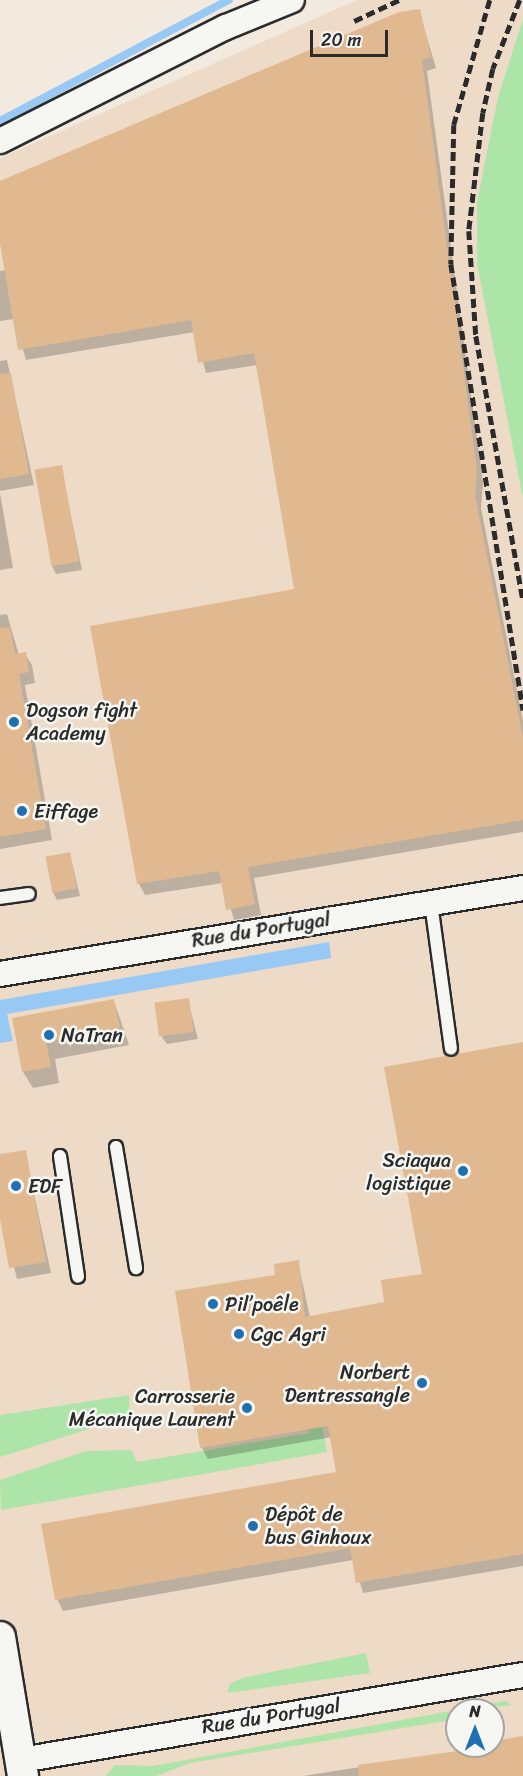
<!DOCTYPE html>
<meta charset="utf-8">
<style>
body{margin:0}
#map{position:relative;width:523px;height:1776px;overflow:hidden;background:#f2eadf;font-family:Sriracha,sans-serif}
div>[style]{position:absolute}
.built>*{inset:0;background:#eddbc8}
.green>*{inset:0;background:#ade4a8}
.water>*{inset:0;background:#98c9f4}
.shadow>*{inset:0;background:#0003}
.stream>*{height:8px;margin:-4px;padding:0 4px;transform-origin:4px;border-radius:4px;background:#98c9f4}
.building>*{inset:0;background:#e1b991;transform-origin:0 0}
.roads{filter:drop-shadow(2px 0 #2b2b2b) drop-shadow(-2px 0 #2b2b2b) drop-shadow(0 2px #2b2b2b) drop-shadow(0 -2px #2b2b2b)}
.service>*{height:12px;margin:-6px;padding:0 6px;transform-origin:6px;border-radius:6px;background:#f6f6f2}
.minor>*{height:24px;margin:-12px;padding:0 12px;transform-origin:12px;border-radius:12px;background:#f6f6f2}
.tertiary>*{height:30px;margin:-15px;padding:0 15px;transform-origin:15px;border-radius:15px;background:#f6f6f2}
.rail>*{height:4.5px;margin-top:-2.25px;transform-origin:0;background:repeating-linear-gradient(90deg,#2b2b2b 0 9px,transparent 0 13.5px)}
.dots>*{width:16px;height:16px;translate:-50% -50%;box-sizing:border-box;border:3px solid #f6f6f2;border-radius:50%}
span{translate:-50% -50%;white-space:nowrap;text-align:center;line-height:1.15;-webkit-text-stroke:5px #f6f6f2;paint-order:stroke}
.poi-label{font-size:20px;color:#2b2b2b}
.left{translate:0 -50%;text-align:left}
.right{translate:-100% -50%;text-align:right}
.street-label{font-size:20px;color:#2b2b2b}
.north{position:absolute;left:445px;top:1698px;width:60px;height:60px;box-sizing:border-box;background:#f6f6f2;border:2px solid #a5a5a2;border-radius:50%;rotate:0deg;font-size:16px;font-weight:700;line-height:24px;text-align:center;color:#2b2b2b}
.north::after{content:'';display:block;margin:auto;width:21px;height:27px;background:#1f6fb2;clip-path:polygon(50% 0,100% 100%,50% 72%,0 100%)}
.scale{position:absolute;left:310px;top:30px;width:78px;height:27px;box-sizing:border-box;border:3px solid #2b2b2b;border-top:0;padding-left:8px;font-size:18px;line-height:21px;white-space:nowrap;color:#2b2b2b;-webkit-text-stroke:4px #f6f6f2;paint-order:stroke}
</style>
<div id="map">
<div class="built">
<i style="clip-path:polygon(evenodd,357px 0,523px 0,523px 1776px,0 1776px,0 158px,357px 0,457px 1710px,493px 1710px,493px 1746px,457px 1746px,457px 1710px)"></i>
</div>
<div class="green">
<i style="clip-path:polygon(523px 19px,523px 494px,522px 494px,477px 263px,477px 202px,498px 97px)"></i>
<i style="clip-path:polygon(311px 1369px,327px 1452px,1px 1510px,0 1480px,86px 1451px,131px 1450px,137px 1462px,309px 1433px,298px 1372px)"></i>
<i style="clip-path:polygon(129px 1395px,130px 1416px,0 1457px,0 1415px)"></i>
<i style="clip-path:polygon(366px 1653px,370px 1673px,227px 1693px,230px 1684px,242px 1678px)"></i>
<i style="clip-path:polygon(505px 1701px,512px 1705px,457px 1710px,457px 1719px,190px 1763px,156px 1776px,106px 1776px,115px 1765px,153px 1766px)"></i>
</div>
<div class="water">
<i style="clip-path:polygon(329px 942px,331px 958px,7px 1014px,13px 1041px,0 1043px,0 1000px)"></i>
</div>
<div class="shadow">
<i style="clip-path:polygon(419px 11px,436px 68px,427px 71px,483px 483px,481px 508px,523px 721px,523px 832px,254px 878px,261px 915px,234px 920px,223px 883px,145px 895px,139px 884px,92px 627px,296px 590px,258px 365px,206px 373px,195px 332px,26px 360px,14px 319px,0 321px,0 271px,6px 270px,0 182px)"></i>
<i style="clip-path:polygon(7px 360px,34px 485px,0 491px,0 361px)"></i>
<i style="clip-path:polygon(61px 467px,82px 570px,56px 574px,52px 566px)"></i>
<i style="clip-path:polygon(0 493px,13px 568px,0 570px)"></i>
<i style="clip-path:polygon(7px 614px,19px 655px,25px 654px,32px 665px,35px 683px,25px 685px,52px 840px,0 849px,0 615px)"></i>
<i style="clip-path:polygon(70px 854px,80px 896px,57px 900px,53px 892px)"></i>
<i style="clip-path:polygon(188px 1000px,198px 1039px,167px 1044px,162px 1037px)"></i>
<i style="clip-path:polygon(114px 1001px,129px 1045px,55px 1059px,59px 1083px,33px 1088px,23px 1072px,14px 1019px)"></i>
<i style="clip-path:polygon(523px 1044px,523px 1566px,363px 1593px,353px 1560px,63px 1611px,57px 1599px,338px 1473px,332px 1437px,208px 1459px,202px 1448px,277px 1276px,298px 1262px,310px 1317px,386px 1303px,423px 1275px)"></i>
<i style="clip-path:polygon(25px 1151px,51px 1273px,17px 1279px,0 1210px,0 1155px)"></i>
<i style="clip-path:polygon(523px 1737px,523px 1776px,303px 1776px,493px 1746px)"></i>
</div>
<div class="stream">
<i style="left:0;top:121px;width:259px;rotate:-27.9deg"></i>
</div>
<div class="building">
<i style="clip-path:polygon(420px 9px,431px 57px,422px 60px,477px 470px,475px 496px,523px 737px,523px 820px,248px 867px,255px 904px,226px 910px,219px 871px,137px 884px,90px 626px,294px 589px,254px 353px,198px 363px,191px 320px,18px 350px,0 244px,0 181px,399px 12px)"></i>
<i style="clip-path:polygon(11px 373px,29px 474px,0 479px,0 374px)"></i>
<i style="left:62px;top:465px;width:98px;height:28px;rotate:80deg"></i>
<i style="clip-path:polygon(10px 627px,15px 654px,26px 652px,29px 672px,19px 674px,46px 829px,0 837px,0 628px)"></i>
<i style="left:70px;top:852px;width:37px;height:25px;rotate:79deg"></i>
<i style="left:189px;top:998px;width:34px;height:35px;rotate:82deg"></i>
<i style="clip-path:polygon(114px 999px,120px 1028px,46px 1042px,51px 1067px,22px 1072px,12px 1018px)"></i>
<i style="clip-path:polygon(523px 1042px,523px 1554px,356px 1583px,350px 1548px,55px 1600px,41px 1524px,336px 1472px,328px 1426px,200px 1448px,175px 1291px,275px 1275px,274px 1264px,299px 1260px,305px 1317px,384px 1302px,381px 1280px,422px 1274px,384px 1067px)"></i>
<i style="clip-path:polygon(26px 1150px,46px 1262px,9px 1268px,0 1219px,0 1154px)"></i>
<i style="clip-path:polygon(523px 1736px,523px 1776px,359px 1776px,358px 1765px,493px 1746px,493px 1741px)"></i>
</div>
<div class="roads">
<div class="service">
<i style="left:0;top:898px;width:29px;rotate:-8deg"></i>
<i style="left:431px;top:903px;width:147px;rotate:82.2deg"></i>
<i style="left:116px;top:1147px;width:123px;rotate:80.6deg"></i>
<i style="left:60px;top:1156px;width:122px;rotate:81.5deg"></i>
</div>
<div class="minor">
<i style="left:0;top:141px;width:253px;rotate:-26.8deg"></i>
<i style="left:226px;top:27px;width:71px;rotate:-22.2deg"></i>
<i style="left:0;top:974px;width:530px;rotate:-9.34deg"></i>
<i style="left:21px;top:1760px;width:509px;rotate:-9.61deg"></i>
</div>
<div class="tertiary">
<i style="left:0;top:1637px;width:141px;rotate:80.6deg"></i>
</div>
</div>
<div class="rail">
<i style="left:490px;top:0;width:130px;rotate:106.1deg"></i>
<i style="left:454px;top:125px;width:139px;rotate:91.2deg"></i>
<i style="left:451px;top:264px;width:452px;rotate:80.8deg"></i>
<i style="left:520px;top:0;width:74px;rotate:111.4deg"></i>
<i style="left:493px;top:69px;width:45px;rotate:102.8deg"></i>
<i style="left:483px;top:113px;width:119px;rotate:96.8deg"></i>
<i style="left:469px;top:231px;width:105px;rotate:86.2deg"></i>
<i style="left:476px;top:336px;width:269px;rotate:79.9deg"></i>
<i style="left:354px;top:21px;width:50px;rotate:-25deg"></i>
</div>
<div class="dots">
<i style="left:14px;top:722px;background:#1f6fb2"></i>
<i style="left:22px;top:811px;background:#1f6fb2"></i>
<i style="left:49px;top:1035px;background:#1f6fb2"></i>
<i style="left:463px;top:1171px;background:#1f6fb2"></i>
<i style="left:16px;top:1186px;background:#1f6fb2"></i>
<i style="left:213px;top:1304px;background:#1f6fb2"></i>
<i style="left:239px;top:1334px;background:#1f6fb2"></i>
<i style="left:422px;top:1383px;background:#1f6fb2"></i>
<i style="left:247px;top:1408px;background:#1f6fb2"></i>
<i style="left:253px;top:1526px;background:#1f6fb2"></i>
</div>
<div class="poi-label">
<span class="left" style="left:26px;top:722px">Dogson fight<br>Academy</span>
<span class="left" style="left:34px;top:811px">Eiffage</span>
<span class="left" style="left:61px;top:1035px">NaTran</span>
<span class="right" style="left:451px;top:1172px">Sciaqua<br>logistique</span>
<span class="left" style="left:28px;top:1186px">EDF</span>
<span class="left" style="left:225px;top:1304px">Pil’poêle</span>
<span class="left" style="left:251px;top:1334px">Cgc Agri</span>
<span class="right" style="left:410px;top:1384px">Norbert<br>Dentressangle</span>
<span class="right" style="left:235px;top:1408px">Carrosserie<br>Mécanique Laurent</span>
<span class="left" style="left:265px;top:1526px">Dépôt de<br>bus Ginhoux</span>
</div>
<div class="street-label">
<span style="left:261px;top:930px;rotate:-9deg">Rue du Portugal</span>
<span style="left:271px;top:1716px;rotate:-9deg">Rue du Portugal</span>
</div>
<div class="north">N</div>
<div class="scale">20 m</div>
</div>
